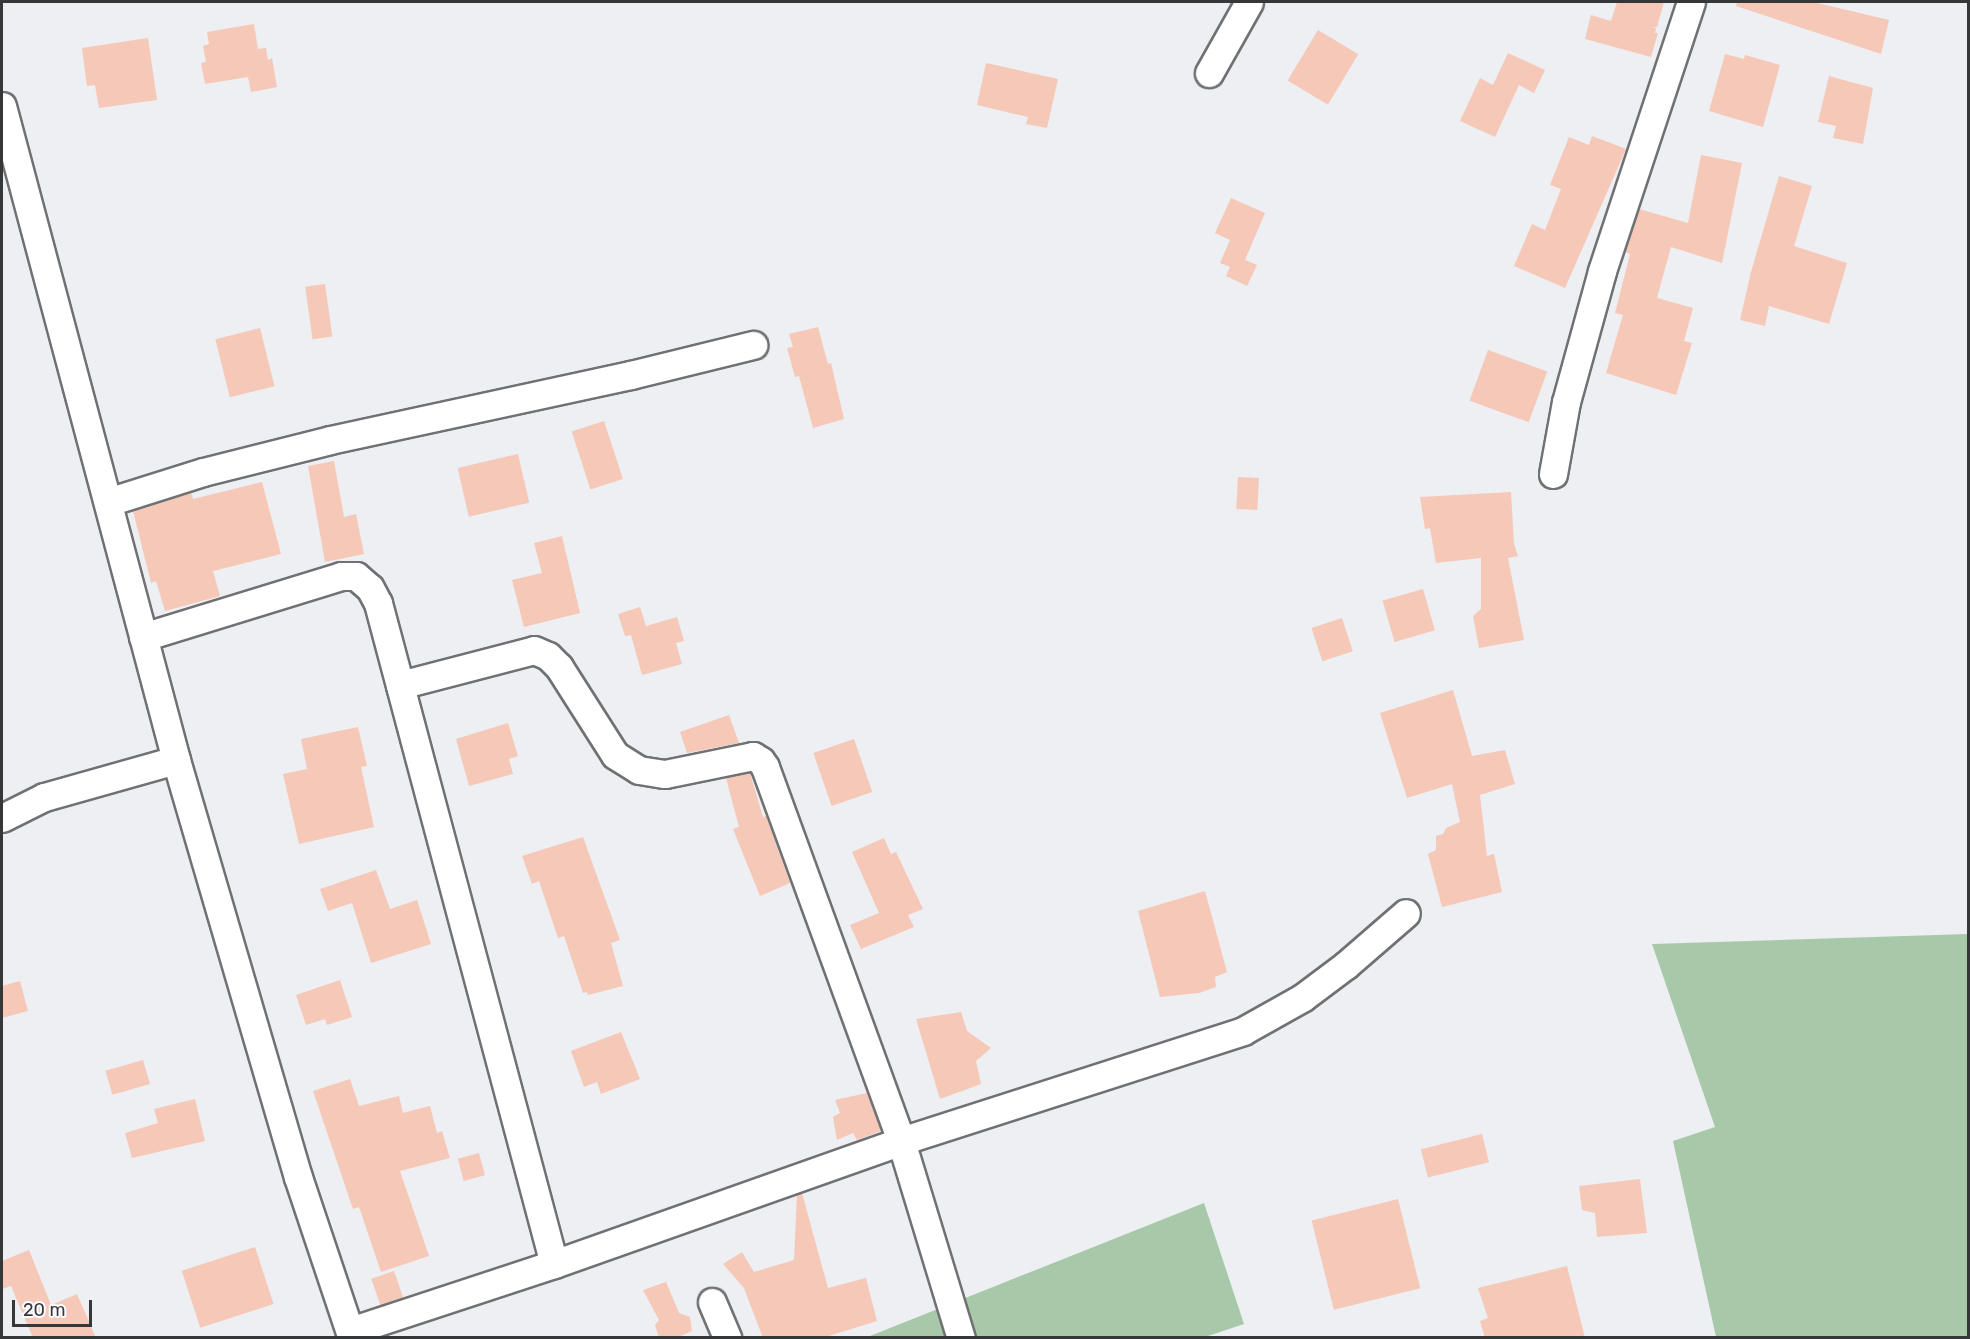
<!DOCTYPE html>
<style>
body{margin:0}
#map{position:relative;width:1970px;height:1339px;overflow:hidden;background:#edeff2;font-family:Rubik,sans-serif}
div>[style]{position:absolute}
.forest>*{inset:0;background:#a8c9a9}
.building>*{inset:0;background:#f5c8b8;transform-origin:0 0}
.roads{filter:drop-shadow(2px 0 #6f7173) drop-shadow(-2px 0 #6f7173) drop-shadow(0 2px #6f7173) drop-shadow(0 -2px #6f7173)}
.minor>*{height:27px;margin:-13.5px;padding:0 13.5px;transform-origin:13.5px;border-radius:13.5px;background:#fff}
span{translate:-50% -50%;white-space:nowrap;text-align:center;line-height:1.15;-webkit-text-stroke:5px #fafcff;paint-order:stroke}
.frame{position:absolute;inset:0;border:3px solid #363738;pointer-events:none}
.scale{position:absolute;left:12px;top:1300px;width:80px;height:27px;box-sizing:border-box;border:3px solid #363738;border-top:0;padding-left:8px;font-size:18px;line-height:21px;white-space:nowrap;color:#363738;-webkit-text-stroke:4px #fafcff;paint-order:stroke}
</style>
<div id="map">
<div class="forest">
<i style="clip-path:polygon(1968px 934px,1968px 1337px,1716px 1337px,1673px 1141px,1715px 1127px,1652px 944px)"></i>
<i style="clip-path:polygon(1204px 1203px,1244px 1324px,1202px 1338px,865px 1338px)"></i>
</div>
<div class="building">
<i style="clip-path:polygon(1617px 2px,1664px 2px,1657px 27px,1652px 27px,1656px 28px,1655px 33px,1658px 33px,1651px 57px,1585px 39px,1591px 15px,1611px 21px)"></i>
<i style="clip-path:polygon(1737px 2px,1813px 2px,1889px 20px,1881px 54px,1736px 6px)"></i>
<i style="clip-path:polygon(254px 24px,258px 49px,266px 48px,268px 60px,272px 58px,277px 87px,251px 92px,248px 77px,205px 84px,201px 63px,206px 62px,203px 46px,209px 44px,207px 32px)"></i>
<i style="left:1318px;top:30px;width:47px;height:59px;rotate:31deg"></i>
<i style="clip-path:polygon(148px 38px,157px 100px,99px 108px,95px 85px,87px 86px,82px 48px)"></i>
<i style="clip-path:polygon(1508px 53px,1545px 70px,1534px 93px,1519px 85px,1495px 137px,1460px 121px,1480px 78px,1493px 85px)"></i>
<i style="clip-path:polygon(1725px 54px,1744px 59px,1745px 55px,1780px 65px,1763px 127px,1709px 111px)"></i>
<i style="clip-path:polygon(986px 63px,1058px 79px,1047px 128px,1026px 124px,1028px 117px,977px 105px)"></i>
<i style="clip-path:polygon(1829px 76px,1873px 88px,1863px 144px,1833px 138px,1836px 126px,1818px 122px)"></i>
<i style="clip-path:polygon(1592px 136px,1626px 149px,1565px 288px,1514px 266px,1532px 224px,1545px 230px,1561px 189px,1550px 185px,1569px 137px,1589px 145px)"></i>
<i style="clip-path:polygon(1701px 155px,1742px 163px,1722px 263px,1671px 247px,1657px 298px,1693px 308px,1684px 341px,1692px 343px,1676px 395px,1606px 373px,1623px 315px,1615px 313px,1630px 254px,1625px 252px,1639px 209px,1688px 223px)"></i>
<i style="clip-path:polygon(1779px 176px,1812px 186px,1794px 246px,1847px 263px,1829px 324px,1769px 306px,1765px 326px,1740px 320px,1751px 272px)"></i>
<i style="clip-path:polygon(1231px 198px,1265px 213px,1245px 260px,1257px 265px,1247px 286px,1226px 276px,1230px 267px,1220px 263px,1230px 240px,1215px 233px)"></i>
<i style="left:325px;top:284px;width:53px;height:20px;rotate:82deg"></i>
<i style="clip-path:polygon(818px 327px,828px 364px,831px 363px,844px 419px,813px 428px,799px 376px,795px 377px,787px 348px,793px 347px,789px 334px)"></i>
<i style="left:260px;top:328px;width:60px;height:46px;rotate:76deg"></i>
<i style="left:1488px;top:350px;width:63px;height:54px;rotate:20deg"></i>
<i style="left:604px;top:421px;width:61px;height:34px;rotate:72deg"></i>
<i style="left:518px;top:454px;width:50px;height:62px;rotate:77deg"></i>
<i style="clip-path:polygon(334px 461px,344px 517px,356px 514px,364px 554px,325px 562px,308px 466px)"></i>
<i style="left:1238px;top:477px;width:21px;height:32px;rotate:3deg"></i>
<i style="clip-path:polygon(262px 482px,281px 554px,213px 571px,220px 596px,165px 611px,156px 581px,151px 583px,133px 511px,191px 492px,193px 499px)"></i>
<i style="clip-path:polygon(1511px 492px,1514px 544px,1518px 556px,1508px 558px,1524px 640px,1479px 648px,1473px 616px,1481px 609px,1481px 558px,1436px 563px,1430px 528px,1425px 529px,1420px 497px)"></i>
<i style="clip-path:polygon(562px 536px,580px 613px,524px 627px,512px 580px,542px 573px,534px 543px)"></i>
<i style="left:1423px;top:589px;width:43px;height:42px;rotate:74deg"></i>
<i style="clip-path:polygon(640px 607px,646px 626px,677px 617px,684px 641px,676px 643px,682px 664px,642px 675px,631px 635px,625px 636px,618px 614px)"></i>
<i style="left:1342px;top:618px;width:35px;height:32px;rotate:72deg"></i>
<i style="clip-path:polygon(1453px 690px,1472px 756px,1505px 750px,1515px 784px,1480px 795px,1487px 856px,1494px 854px,1502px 892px,1442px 907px,1428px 854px,1436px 850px,1436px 836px,1443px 834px,1446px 828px,1460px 822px,1452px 784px,1407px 798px,1380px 713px)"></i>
<i style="clip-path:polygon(729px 715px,739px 743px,687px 753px,680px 732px)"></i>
<i style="clip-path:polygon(508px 723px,518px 756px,509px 759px,513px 774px,469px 786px,456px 739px)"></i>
<i style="clip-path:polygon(358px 727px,367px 766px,361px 767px,374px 827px,299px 844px,283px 774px,307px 769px,301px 739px)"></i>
<i style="left:854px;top:739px;width:56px;height:43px;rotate:71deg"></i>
<i style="clip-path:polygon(750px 773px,763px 817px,766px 816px,790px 883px,760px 896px,733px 829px,739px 827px,726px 778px)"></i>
<i style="clip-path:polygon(583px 837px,620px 940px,611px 943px,623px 986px,588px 995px,587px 992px,583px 993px,564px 936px,558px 938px,539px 881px,532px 884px,522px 856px)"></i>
<i style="clip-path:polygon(884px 838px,891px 854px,896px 852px,923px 909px,908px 915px,914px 927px,861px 949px,850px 925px,879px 913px,852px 852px)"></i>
<i style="clip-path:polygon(376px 870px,390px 909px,417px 900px,431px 944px,371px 963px,352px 903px,328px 911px,320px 889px)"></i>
<i style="clip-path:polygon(1205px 891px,1227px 972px,1215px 977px,1216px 987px,1199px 993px,1160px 997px,1138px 911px)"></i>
<i style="clip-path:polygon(340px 980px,352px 1017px,327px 1025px,325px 1019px,306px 1025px,296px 995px)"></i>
<i style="clip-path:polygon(20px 981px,28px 1011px,2px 1018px,2px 986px)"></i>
<i style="clip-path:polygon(961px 1012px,967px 1031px,991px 1048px,976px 1061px,981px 1084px,940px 1099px,916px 1019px)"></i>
<i style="clip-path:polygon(621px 1032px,640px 1079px,601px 1094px,597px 1082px,584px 1087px,571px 1051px)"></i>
<i style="left:143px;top:1060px;width:25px;height:39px;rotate:74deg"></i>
<i style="clip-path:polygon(350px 1079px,359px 1106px,399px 1096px,403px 1113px,430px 1106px,437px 1133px,442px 1131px,450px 1158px,400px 1171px,429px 1256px,381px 1272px,359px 1207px,353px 1209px,313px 1091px)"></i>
<i style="clip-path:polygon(867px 1093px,881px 1131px,857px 1140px,853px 1133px,837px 1140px,833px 1117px,840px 1113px,835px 1100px)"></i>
<i style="clip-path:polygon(195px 1099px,205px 1141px,132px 1158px,125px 1133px,158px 1123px,154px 1109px)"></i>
<i style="left:1482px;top:1134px;width:29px;height:63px;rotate:76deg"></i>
<i style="left:479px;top:1153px;width:23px;height:22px;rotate:75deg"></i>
<i style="clip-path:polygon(1640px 1179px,1647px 1233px,1597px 1237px,1595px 1213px,1582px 1210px,1579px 1186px)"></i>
<i style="clip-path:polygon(802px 1193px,828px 1288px,866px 1278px,877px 1321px,822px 1338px,763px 1338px,744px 1288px,723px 1264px,742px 1252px,754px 1272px,794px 1260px,797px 1194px)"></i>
<i style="left:1398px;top:1199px;width:92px;height:89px;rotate:76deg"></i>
<i style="left:255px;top:1247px;width:60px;height:77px;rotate:72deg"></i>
<i style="clip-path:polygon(29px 1250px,51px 1305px,77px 1294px,96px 1338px,33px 1338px,11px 1286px,2px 1289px,2px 1261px)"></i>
<i style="clip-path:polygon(1567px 1266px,1585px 1338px,1485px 1338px,1480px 1321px,1488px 1318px,1478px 1288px)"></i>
<i style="left:394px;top:1271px;width:28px;height:24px;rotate:71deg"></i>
<i style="clip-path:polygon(666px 1282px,679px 1313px,690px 1317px,692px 1331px,676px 1338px,659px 1338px,655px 1325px,659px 1320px,643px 1290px)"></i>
</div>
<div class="roads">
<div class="minor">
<i style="left:1209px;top:73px;width:81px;rotate:-60.6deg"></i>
<i style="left:2px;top:106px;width:677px;rotate:75.1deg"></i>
<i style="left:176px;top:760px;width:434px;rotate:73.7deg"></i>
<i style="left:298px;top:1177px;width:170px;rotate:71.5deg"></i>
<i style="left:1553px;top:474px;width:73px;rotate:-79.8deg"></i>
<i style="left:1566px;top:402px;width:136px;rotate:-74.6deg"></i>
<i style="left:1602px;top:271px;width:283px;rotate:-71.7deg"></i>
<i style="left:108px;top:502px;width:100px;rotate:-17.5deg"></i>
<i style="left:203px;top:472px;width:131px;rotate:-14.1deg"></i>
<i style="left:330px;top:440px;width:308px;rotate:-12.2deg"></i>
<i style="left:631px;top:375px;width:126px;rotate:-13.8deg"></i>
<i style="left:143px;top:637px;width:207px;rotate:-17.1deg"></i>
<i style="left:341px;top:576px;width:15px"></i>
<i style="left:356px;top:576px;width:18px;rotate:41deg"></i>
<i style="left:370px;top:588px;width:17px;rotate:62deg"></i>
<i style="left:378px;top:603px;width:684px;rotate:75.09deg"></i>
<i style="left:400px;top:685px;width:138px;rotate:-14.6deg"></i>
<i style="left:534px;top:650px;width:15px;rotate:23deg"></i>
<i style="left:548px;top:656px;width:16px;rotate:45deg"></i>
<i style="left:559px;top:667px;width:104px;rotate:57.5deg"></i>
<i style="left:615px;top:755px;width:28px;rotate:32deg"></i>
<i style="left:639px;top:770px;width:26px;rotate:9deg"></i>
<i style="left:665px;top:774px;width:90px;rotate:-11.6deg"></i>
<i style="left:753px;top:756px;width:9px;rotate:32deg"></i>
<i style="left:761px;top:761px;width:7px;rotate:56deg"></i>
<i style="left:765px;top:767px;width:398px;rotate:70deg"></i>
<i style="left:901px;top:1141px;width:359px;rotate:-17.8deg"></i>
<i style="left:1243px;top:1031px;width:68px;rotate:-29.2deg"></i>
<i style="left:1302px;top:998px;width:55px;rotate:-36.9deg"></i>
<i style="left:1346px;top:965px;width:79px;rotate:-40.9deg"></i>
<i style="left:2px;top:818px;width:47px;rotate:-26.6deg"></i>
<i style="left:44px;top:797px;width:137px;rotate:-15.7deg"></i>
<i style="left:712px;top:1302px;width:39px;rotate:67deg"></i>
<i style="left:350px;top:1331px;width:215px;rotate:-18.2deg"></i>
<i style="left:554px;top:1264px;width:368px;rotate:-19.5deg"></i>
<i style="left:901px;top:1141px;width:206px;rotate:73.1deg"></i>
</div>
</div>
<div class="frame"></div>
<div class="scale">20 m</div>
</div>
